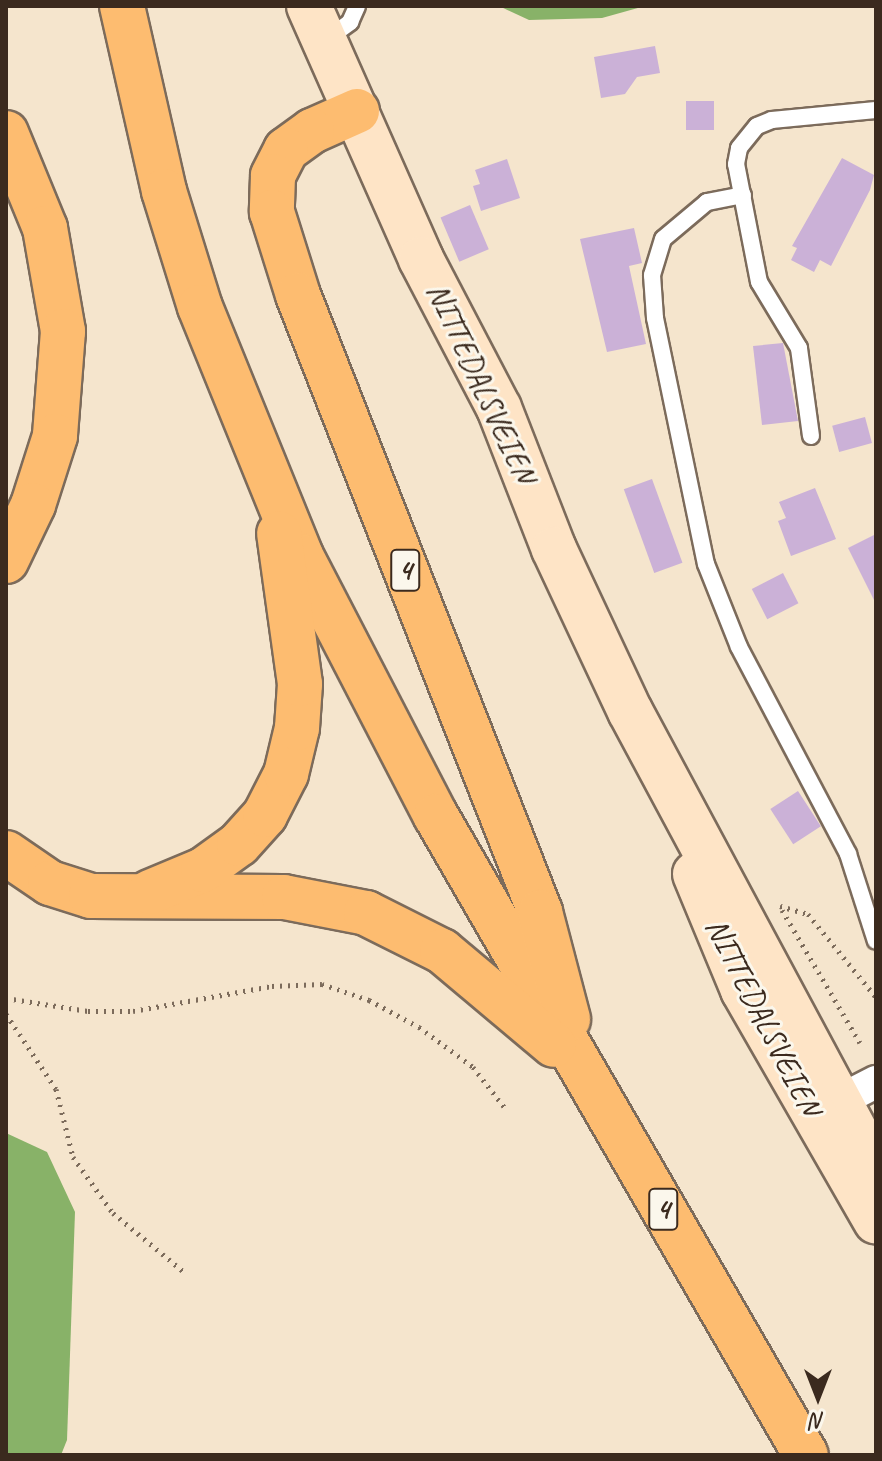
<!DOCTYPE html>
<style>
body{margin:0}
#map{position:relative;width:882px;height:1461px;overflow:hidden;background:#f5e5cd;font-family:Caveat,sans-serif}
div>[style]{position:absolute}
.forest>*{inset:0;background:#88b268}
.building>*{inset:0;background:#cbb1d7;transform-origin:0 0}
.path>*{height:5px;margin-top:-2.5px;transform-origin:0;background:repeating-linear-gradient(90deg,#7c6b5b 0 2px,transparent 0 8px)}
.roads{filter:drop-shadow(2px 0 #7c6b5b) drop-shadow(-2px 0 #7c6b5b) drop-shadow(0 2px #7c6b5b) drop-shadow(0 -2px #7c6b5b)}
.service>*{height:16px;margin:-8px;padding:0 8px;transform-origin:8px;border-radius:8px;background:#fff}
.minor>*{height:32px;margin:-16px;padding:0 16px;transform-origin:16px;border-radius:16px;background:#fff}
.secondary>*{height:44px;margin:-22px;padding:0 22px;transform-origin:22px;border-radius:22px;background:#fee4c6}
.trunk>*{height:44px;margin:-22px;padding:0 22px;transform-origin:22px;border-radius:22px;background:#fdbc70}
span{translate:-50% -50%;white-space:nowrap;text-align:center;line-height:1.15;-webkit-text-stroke:6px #fbf7ec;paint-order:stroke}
.shield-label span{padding:2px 6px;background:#fbf7ec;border:2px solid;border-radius:6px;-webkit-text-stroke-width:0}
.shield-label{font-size:30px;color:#3b2a1e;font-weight:700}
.street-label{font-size:32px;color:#3b2a1e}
.frame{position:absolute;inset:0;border:8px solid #3b2a1e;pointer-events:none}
.north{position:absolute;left:778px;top:1357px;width:80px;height:80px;-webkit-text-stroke:6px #fbf7ec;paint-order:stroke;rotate:180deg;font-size:22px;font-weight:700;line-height:32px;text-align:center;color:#3b2a1e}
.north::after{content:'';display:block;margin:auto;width:28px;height:36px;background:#3b2a1e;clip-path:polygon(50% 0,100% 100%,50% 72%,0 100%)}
</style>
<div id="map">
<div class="forest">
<i style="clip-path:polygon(499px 6px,645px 6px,602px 18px,529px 20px)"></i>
<i style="clip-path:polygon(6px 1133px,47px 1152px,75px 1212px,67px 1440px,61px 1455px,6px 1455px)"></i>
</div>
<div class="building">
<i style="clip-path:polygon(655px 46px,660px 73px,637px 77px,625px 94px,601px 98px,594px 57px)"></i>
<i style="left:686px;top:101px;width:28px;height:29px"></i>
<i style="clip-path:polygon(842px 158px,874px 175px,870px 190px,831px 266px,820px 260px,814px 272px,791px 260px,797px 248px,792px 246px)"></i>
<i style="clip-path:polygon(507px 159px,520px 198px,481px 211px,473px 186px,480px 184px,475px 170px)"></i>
<i style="left:470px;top:205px;width:48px;height:32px;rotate:67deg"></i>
<i style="clip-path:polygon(634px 228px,642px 263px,629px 266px,646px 344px,607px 352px,580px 239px)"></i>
<i style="clip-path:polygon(783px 343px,798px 421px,762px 425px,753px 346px)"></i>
<i style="left:865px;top:417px;width:27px;height:34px;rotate:75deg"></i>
<i style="left:652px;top:479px;width:89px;height:30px;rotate:70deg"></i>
<i style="clip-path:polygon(815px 488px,836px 539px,791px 556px,778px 521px,786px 518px,779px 502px)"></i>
<i style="clip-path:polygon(876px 534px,876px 604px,848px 548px)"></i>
<i style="left:783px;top:573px;width:34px;height:35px;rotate:63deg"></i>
<i style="left:798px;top:791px;width:42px;height:33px;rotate:57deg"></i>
</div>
<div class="path">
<i style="left:780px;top:906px;width:29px;rotate:16deg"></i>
<i style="left:808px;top:914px;width:107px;rotate:50.7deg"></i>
<i style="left:782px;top:910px;width:154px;rotate:59.6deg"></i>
<i style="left:6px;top:998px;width:83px;rotate:9deg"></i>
<i style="left:88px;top:1011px;width:45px"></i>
<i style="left:133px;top:1011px;width:141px;rotate:-10.2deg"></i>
<i style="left:272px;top:986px;width:50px;rotate:-2.3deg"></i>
<i style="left:322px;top:984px;width:50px;rotate:18.8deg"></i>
<i style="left:369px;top:1000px;width:57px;rotate:28.4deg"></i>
<i style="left:419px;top:1027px;width:67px;rotate:36.5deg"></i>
<i style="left:473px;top:1067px;width:52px;rotate:52deg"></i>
<i style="left:6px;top:1014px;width:90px;rotate:56.3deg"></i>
<i style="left:56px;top:1089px;width:70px;rotate:76deg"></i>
<i style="left:73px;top:1157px;width:69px;rotate:54.5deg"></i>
<i style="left:113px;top:1213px;width:92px;rotate:39.7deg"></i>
</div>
<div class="roads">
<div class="service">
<i style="left:327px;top:39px;width:29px;rotate:-36deg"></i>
<i style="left:350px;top:22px;width:17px;rotate:-66deg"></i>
<i style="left:743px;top:195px;width:37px;rotate:169deg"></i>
<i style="left:707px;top:202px;width:57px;rotate:139.9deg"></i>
<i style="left:663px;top:239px;width:38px;rotate:107deg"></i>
<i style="left:652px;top:275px;width:43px;rotate:86deg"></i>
<i style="left:655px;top:318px;width:251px;rotate:78.3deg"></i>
<i style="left:706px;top:564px;width:89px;rotate:68.3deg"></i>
<i style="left:739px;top:647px;width:234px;rotate:62.2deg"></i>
<i style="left:848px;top:854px;width:91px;rotate:72.2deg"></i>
<i style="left:811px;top:436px;width:89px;rotate:-97.8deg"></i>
<i style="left:799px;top:348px;width:77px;rotate:-121.2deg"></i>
<i style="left:759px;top:282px;width:120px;rotate:-101deg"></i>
<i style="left:736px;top:164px;width:16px;rotate:-79deg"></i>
<i style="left:739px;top:148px;width:28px;rotate:-51deg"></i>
<i style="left:757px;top:126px;width:16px;rotate:-22deg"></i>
<i style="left:772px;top:120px;width:104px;rotate:-5.5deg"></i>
</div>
<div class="minor">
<i style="left:824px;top:1117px;width:22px;rotate:-47deg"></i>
<i style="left:839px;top:1101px;width:42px;rotate:-27.2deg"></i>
</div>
<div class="secondary">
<i style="left:309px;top:6px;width:277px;rotate:66.1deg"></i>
<i style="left:421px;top:259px;width:168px;rotate:62.4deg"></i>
<i style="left:499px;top:408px;width:151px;rotate:68.7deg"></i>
<i style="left:554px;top:549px;width:179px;rotate:64.9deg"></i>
<i style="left:630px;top:711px;width:521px;rotate:61.81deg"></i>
<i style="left:695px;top:874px;width:126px;rotate:67.5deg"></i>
<i style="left:743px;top:990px;width:267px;rotate:60.1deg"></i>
</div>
<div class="trunk">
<i style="left:122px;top:6px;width:190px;rotate:77.2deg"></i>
<i style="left:164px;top:191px;width:121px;rotate:72.8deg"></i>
<i style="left:200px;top:307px;width:269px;rotate:67.9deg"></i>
<i style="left:301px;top:556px;width:293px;rotate:62.6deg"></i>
<i style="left:436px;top:816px;width:738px;rotate:59.93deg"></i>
<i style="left:357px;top:111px;width:49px;rotate:156deg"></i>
<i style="left:312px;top:131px;width:32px;rotate:144deg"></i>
<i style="left:286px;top:150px;width:29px;rotate:117deg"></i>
<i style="left:273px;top:176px;width:36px;rotate:92deg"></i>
<i style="left:272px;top:212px;width:87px;rotate:72.6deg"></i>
<i style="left:298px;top:295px;width:663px;rotate:68.58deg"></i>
<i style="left:540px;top:912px;width:111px;rotate:75.3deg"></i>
<i style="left:6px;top:133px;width:103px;rotate:67.7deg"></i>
<i style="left:45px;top:228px;width:105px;rotate:80.1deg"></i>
<i style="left:63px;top:331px;width:105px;rotate:94.4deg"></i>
<i style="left:55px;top:436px;width:72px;rotate:107.7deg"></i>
<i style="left:33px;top:505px;width:62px;rotate:115.7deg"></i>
<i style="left:6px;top:853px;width:53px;rotate:34.3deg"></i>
<i style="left:50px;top:883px;width:43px;rotate:17.6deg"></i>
<i style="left:91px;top:896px;width:193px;rotate:0.3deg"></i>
<i style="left:284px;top:897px;width:84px;rotate:11deg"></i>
<i style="left:366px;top:913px;width:85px;rotate:26.6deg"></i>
<i style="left:442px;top:951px;width:146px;rotate:40deg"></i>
<i style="left:150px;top:892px;width:57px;rotate:-22.5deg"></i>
<i style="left:203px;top:870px;width:44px;rotate:-35.8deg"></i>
<i style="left:239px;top:844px;width:39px;rotate:-48deg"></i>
<i style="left:265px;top:815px;width:46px;rotate:-62.9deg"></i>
<i style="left:286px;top:774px;width:47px;rotate:-76.6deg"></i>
<i style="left:297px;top:728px;width:44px;rotate:-86.1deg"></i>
<i style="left:300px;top:684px;width:152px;rotate:-97.9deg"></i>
</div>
</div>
<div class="shield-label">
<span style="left:405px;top:570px">4</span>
<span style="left:663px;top:1209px">4</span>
</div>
<div class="street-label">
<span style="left:481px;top:383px;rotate:65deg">NITTEDALSVEIEN</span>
<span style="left:763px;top:1017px;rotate:63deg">NITTEDALSVEIEN</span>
</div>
<div class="frame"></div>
<div class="north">N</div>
</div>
